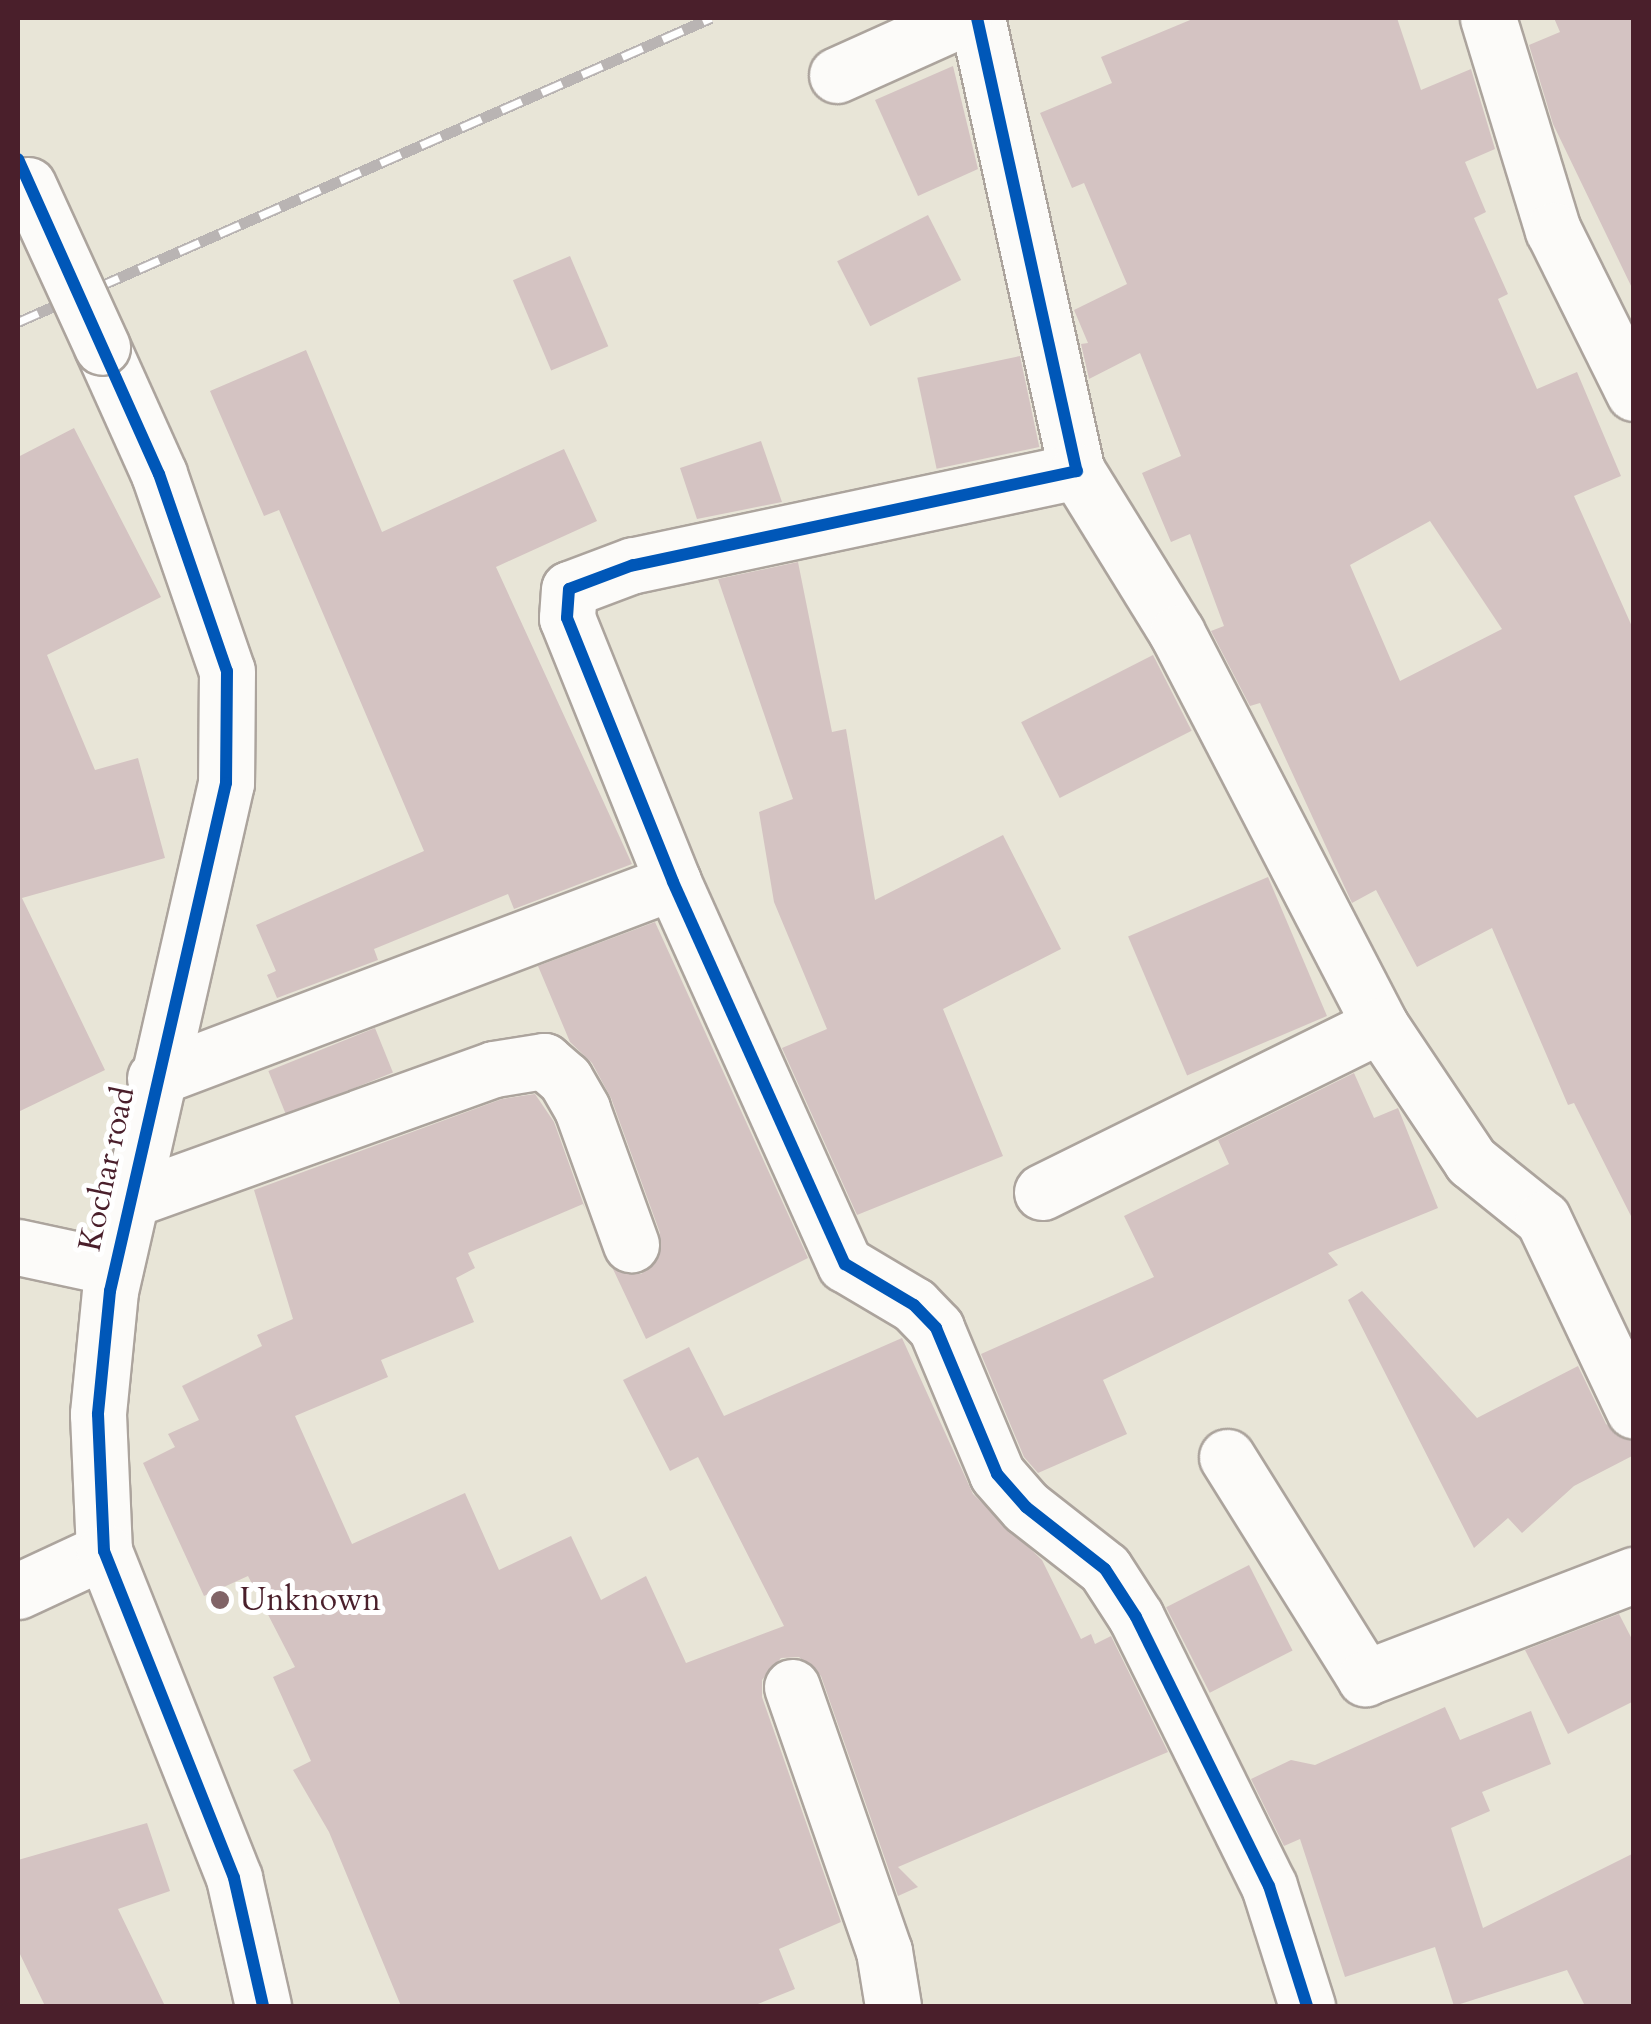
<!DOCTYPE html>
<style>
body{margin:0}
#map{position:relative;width:1651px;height:2024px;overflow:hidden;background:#e8e5d7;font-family:Cardo,serif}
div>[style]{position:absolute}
.building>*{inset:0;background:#d4c3c2;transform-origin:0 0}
.roads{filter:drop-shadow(2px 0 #aca49d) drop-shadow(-2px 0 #aca49d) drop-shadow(0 2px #aca49d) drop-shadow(0 -2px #aca49d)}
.minor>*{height:55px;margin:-27.5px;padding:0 27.5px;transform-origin:27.5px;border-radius:27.5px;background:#fcfbf9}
.tertiary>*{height:55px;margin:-27.5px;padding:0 27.5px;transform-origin:27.5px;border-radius:27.5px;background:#fcfbf9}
.rail>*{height:11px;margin-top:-5.5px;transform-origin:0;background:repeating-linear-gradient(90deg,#fff 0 22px,#b9b4b3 0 44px);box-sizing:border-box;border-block:2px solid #b9b4b3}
.bridges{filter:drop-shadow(2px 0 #aca49d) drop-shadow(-2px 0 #aca49d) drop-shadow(0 2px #aca49d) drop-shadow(0 -2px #aca49d)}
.tertiary-bridge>*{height:55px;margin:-27.5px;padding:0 27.5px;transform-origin:27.5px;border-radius:27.5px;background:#fcfbf9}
.cycleway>*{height:12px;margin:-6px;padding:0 6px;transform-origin:6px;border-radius:6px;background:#0057b8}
.dots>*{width:28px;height:28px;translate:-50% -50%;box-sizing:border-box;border:5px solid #fff;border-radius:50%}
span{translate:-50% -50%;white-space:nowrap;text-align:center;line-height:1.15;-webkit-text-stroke:10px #fff;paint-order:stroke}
.street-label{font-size:32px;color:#4a1f2b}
.poi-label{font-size:32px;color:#4a1f2b}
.left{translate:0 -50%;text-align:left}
.frame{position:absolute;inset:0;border:20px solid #4a1f2b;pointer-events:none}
</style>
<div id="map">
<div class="building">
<i style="clip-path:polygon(evenodd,1195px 18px,1397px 18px,1421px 90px,1471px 69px,1495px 149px,1465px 162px,1486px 212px,1474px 218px,1508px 294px,1498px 299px,1537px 389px,1577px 372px,1621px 476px,1574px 496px,1634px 631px,1634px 1222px,1574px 1103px,1568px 1105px,1492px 928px,1417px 967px,1376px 890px,1352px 903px,1260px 703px,1250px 706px,1211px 631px,1224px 626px,1190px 534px,1171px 542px,1142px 473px,1181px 456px,1140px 353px,1089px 379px,1081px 344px,1088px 343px,1074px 310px,1127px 284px,1084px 183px,1072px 188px,1040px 113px,1112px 83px,1101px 57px,1195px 18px,1430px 521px,1502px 629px,1400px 681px,1350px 565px,1430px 521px)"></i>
<i style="clip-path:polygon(1554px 18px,1634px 18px,1634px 292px,1553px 124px,1529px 45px,1560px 32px)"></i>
<i style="clip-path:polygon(953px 66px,978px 169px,918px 196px,875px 100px)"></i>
<i style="left:928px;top:215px;width:73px;height:102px;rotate:63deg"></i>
<i style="left:570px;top:256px;width:98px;height:62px;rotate:67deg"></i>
<i style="clip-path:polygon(306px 350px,382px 532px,564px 449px,597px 521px,496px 567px,632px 864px,514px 909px,508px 894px,374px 949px,378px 960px,277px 998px,267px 975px,276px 971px,256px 925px,424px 851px,279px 510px,264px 516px,210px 391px)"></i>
<i style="left:1020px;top:356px;width:93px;height:105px;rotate:78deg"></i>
<i style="clip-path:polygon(74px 428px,161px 597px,47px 655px,95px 770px,138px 758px,165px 858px,22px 898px,105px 1070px,18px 1112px,18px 457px)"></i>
<i style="clip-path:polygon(761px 441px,782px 502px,697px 519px,680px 468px)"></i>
<i style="clip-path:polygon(798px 562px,832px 732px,846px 729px,875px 900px,1003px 835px,1061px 949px,943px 1009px,1003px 1156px,857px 1215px,782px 1048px,827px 1029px,774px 902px,759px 812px,793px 799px,718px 579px)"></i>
<i style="left:1153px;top:655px;width:85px;height:148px;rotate:63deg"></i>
<i style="left:1268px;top:877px;width:151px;height:152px;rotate:67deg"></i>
<i style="clip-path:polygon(655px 922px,808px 1258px,646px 1339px,613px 1269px,641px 1274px,654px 1265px,660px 1233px,611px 1098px,592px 1063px,570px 1042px,538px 966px)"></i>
<i style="left:375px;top:1028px;width:48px;height:115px;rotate:68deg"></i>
<i style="clip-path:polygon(1354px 1073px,1374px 1118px,1398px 1108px,1438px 1208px,1328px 1253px,1338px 1265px,1103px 1380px,1127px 1434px,1038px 1473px,1024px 1457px,981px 1354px,1154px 1277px,1124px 1216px,1229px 1164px,1218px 1140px)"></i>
<i style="clip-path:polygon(535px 1094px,554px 1122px,586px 1211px,583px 1204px,468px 1253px,475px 1268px,456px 1278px,474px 1322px,381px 1360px,388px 1377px,295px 1416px,352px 1544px,465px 1493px,499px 1570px,571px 1536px,601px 1600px,646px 1576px,686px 1663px,784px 1626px,698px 1457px,670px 1471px,623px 1380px,689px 1347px,724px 1416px,902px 1338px,973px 1494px,1042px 1560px,1081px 1639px,1091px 1634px,1095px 1644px,1111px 1636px,1168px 1752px,898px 1867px,918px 1887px,898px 1896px,821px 1676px,799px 1657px,781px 1658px,762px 1680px,762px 1697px,841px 1922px,779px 1949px,795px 1989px,753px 2006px,401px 2006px,329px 1832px,293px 1770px,311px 1761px,273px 1677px,295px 1667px,248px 1576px,204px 1596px,143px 1463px,175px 1447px,168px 1434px,199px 1420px,182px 1386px,262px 1346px,257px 1335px,293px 1319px,254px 1190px,502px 1099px)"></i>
<i style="clip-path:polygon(1362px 1291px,1477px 1418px,1578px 1366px,1606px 1424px,1634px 1442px,1634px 1455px,1574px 1486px,1522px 1533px,1508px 1518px,1474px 1548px,1348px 1300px)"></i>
<i style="left:1249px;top:1565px;width:96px;height:93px;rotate:63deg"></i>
<i style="clip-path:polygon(1619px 1614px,1634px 1643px,1634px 1701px,1568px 1734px,1525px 1650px)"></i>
<i style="clip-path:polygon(1445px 1707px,1460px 1740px,1531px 1711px,1551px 1764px,1482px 1792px,1490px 1811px,1451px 1828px,1483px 1928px,1634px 1853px,1634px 2006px,1585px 2006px,1567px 1970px,1454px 2006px,1435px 1947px,1345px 1977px,1300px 1839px,1284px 1846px,1251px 1779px,1291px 1760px,1315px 1765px)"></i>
<i style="clip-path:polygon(147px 1823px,170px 1891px,118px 1909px,165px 2006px,45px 2006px,18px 1950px,18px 1860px)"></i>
</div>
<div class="roads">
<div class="minor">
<i style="left:977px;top:18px;width:464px;rotate:77.6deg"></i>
<i style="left:1077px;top:471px;width:454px;rotate:168deg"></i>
<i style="left:633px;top:565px;width:68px;rotate:159.4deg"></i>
<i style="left:569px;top:589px;width:29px;rotate:94deg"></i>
<i style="left:567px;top:618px;width:284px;rotate:68.1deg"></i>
<i style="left:673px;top:882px;width:419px;rotate:65.8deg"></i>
<i style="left:845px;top:1264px;width:80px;rotate:30.7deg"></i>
<i style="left:914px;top:1305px;width:32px;rotate:46deg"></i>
<i style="left:936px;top:1328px;width:158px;rotate:67.3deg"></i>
<i style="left:997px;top:1474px;width:44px;rotate:48.7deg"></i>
<i style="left:1026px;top:1507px;width:100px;rotate:38.1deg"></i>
<i style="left:1105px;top:1569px;width:57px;rotate:57.1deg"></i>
<i style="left:1136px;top:1617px;width:300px;rotate:63.7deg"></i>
<i style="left:1269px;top:1886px;width:126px;rotate:72.4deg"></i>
<i style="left:1488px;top:18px;width:222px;rotate:73deg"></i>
<i style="left:1553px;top:230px;width:182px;rotate:63.6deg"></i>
<i style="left:837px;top:75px;width:139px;rotate:-24.2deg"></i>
<i style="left:1077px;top:471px;width:190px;rotate:58.3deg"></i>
<i style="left:1177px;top:633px;width:441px;rotate:62.6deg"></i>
<i style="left:1380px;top:1025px;width:164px;rotate:56.2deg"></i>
<i style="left:1471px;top:1161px;width:92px;rotate:38.9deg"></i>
<i style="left:1543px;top:1219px;width:212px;rotate:64.6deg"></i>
<i style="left:155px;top:1078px;width:554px;rotate:-20.73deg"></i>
<i style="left:1042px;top:1192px;width:377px;rotate:-26.3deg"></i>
<i style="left:130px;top:1200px;width:387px;rotate:-19.8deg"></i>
<i style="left:494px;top:1069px;width:51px;rotate:-9.1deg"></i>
<i style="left:544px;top:1061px;width:28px;rotate:41deg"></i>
<i style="left:565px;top:1079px;width:34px;rotate:60deg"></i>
<i style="left:582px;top:1109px;width:144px;rotate:70.1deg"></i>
<i style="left:18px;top:1247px;width:99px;rotate:12.2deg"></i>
<i style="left:1227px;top:1457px;width:261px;rotate:58deg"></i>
<i style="left:1365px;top:1678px;width:288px;rotate:-21deg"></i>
<i style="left:18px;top:1591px;width:95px;rotate:-24.9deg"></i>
<i style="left:792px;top:1687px;width:280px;rotate:70.8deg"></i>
<i style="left:884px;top:1951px;width:56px;rotate:80.7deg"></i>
</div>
<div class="tertiary">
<i style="left:102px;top:347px;width:139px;rotate:65.8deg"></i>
<i style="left:159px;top:474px;width:208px;rotate:71deg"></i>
<i style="left:227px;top:671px;width:112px;rotate:90.5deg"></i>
<i style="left:226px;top:783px;width:521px;rotate:102.86deg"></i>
<i style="left:110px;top:1291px;width:124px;rotate:95.6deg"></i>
<i style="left:98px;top:1414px;width:137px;rotate:87.5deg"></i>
<i style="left:104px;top:1551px;width:352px;rotate:68.3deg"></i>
<i style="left:234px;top:1878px;width:131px;rotate:77.2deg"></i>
</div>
</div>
<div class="rail">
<i style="left:18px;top:322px;width:757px;rotate:-23.69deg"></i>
</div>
<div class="bridges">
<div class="tertiary-bridge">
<i style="left:28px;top:185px;width:178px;rotate:65.4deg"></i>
</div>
</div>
<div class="cycleway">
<i style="left:977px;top:18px;width:464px;rotate:77.6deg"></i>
<i style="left:1077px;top:471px;width:454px;rotate:168deg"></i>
<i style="left:633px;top:565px;width:68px;rotate:159.4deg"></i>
<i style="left:569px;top:589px;width:29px;rotate:94deg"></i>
<i style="left:567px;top:618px;width:284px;rotate:68.1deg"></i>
<i style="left:673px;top:882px;width:419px;rotate:65.8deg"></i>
<i style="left:845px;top:1264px;width:80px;rotate:30.7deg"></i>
<i style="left:914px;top:1305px;width:32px;rotate:46deg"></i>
<i style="left:936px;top:1328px;width:158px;rotate:67.3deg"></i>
<i style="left:997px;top:1474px;width:44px;rotate:48.7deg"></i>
<i style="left:1026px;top:1507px;width:100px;rotate:38.1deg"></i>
<i style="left:1105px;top:1569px;width:57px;rotate:57.1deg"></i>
<i style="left:1136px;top:1617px;width:300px;rotate:63.7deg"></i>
<i style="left:1269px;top:1886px;width:126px;rotate:72.4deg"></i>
<i style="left:18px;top:159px;width:345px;rotate:65.9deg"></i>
<i style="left:159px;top:474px;width:208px;rotate:71deg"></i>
<i style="left:227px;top:671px;width:112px;rotate:90.5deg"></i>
<i style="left:226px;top:783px;width:521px;rotate:102.86deg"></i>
<i style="left:110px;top:1291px;width:124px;rotate:95.6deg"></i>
<i style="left:98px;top:1414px;width:137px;rotate:87.5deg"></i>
<i style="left:104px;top:1551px;width:352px;rotate:68.3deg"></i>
<i style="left:234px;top:1878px;width:131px;rotate:77.2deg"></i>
</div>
<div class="dots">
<i style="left:220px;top:1600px;background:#816467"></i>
</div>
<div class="street-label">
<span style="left:107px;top:1169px;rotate:-78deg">Kochar road</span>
</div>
<div class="poi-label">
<span class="left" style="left:240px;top:1600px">Unknown</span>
</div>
<div class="frame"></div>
</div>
